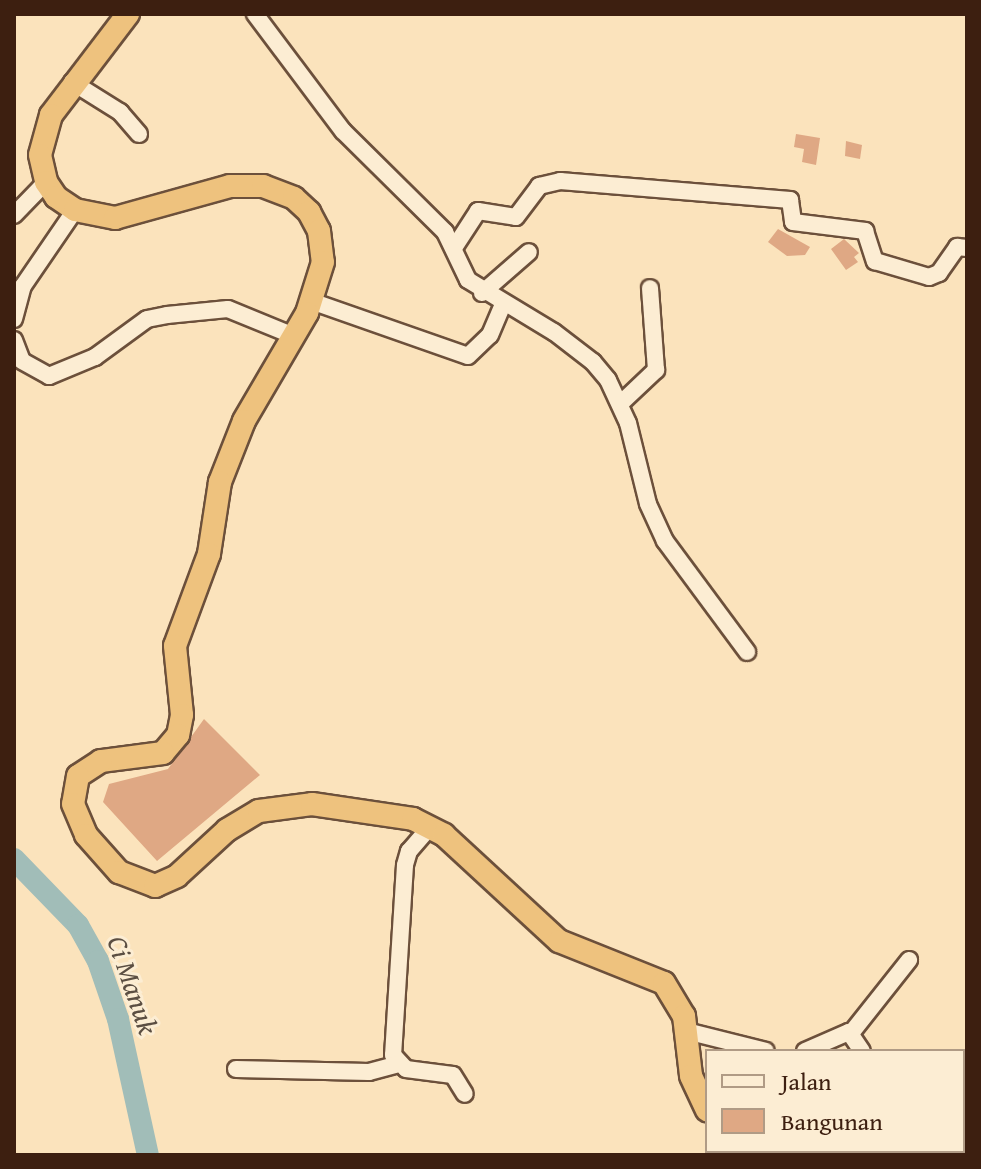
<!DOCTYPE html>
<style>
body{margin:0}
#map{position:relative;width:981px;height:1169px;overflow:hidden;background:#fbe3bc;font-family:"Gentium Book Plus",serif}
div>[style]{position:absolute}
.river>*{height:22px;margin:-11px;padding:0 11px;transform-origin:11px;border-radius:11px;background:#a1bdb8}
.building>*{inset:0;background:#dfa884}
.roads{filter:drop-shadow(2px 0 #6c503b) drop-shadow(-2px 0 #6c503b) drop-shadow(0 2px #6c503b) drop-shadow(0 -2px #6c503b)}
.minor>*{height:16px;margin:-8px;padding:0 8px;transform-origin:8px;border-radius:8px;background:#fcedd3}
.highway>*{height:22px;margin:-11px;padding:0 11px;transform-origin:11px;border-radius:11px;background:#eec27e}
span{translate:-50% -50%;white-space:nowrap;text-align:center;line-height:1.15;-webkit-text-stroke:6px #fcedd3;paint-order:stroke}
.water-label{font-size:28px;color:#5b4e42;font-style:italic}
.frame{position:absolute;inset:0;border:16px solid #3d1f10;pointer-events:none}
.legend{position:absolute;left:705px;top:1049px;width:260px;height:104px;box-sizing:border-box;background:#fcedd3;border:2px solid #b09b85;margin:0;padding:10px 14px;list-style:none;font-size:24px;color:#3d1f10}
.legend li{display:flex;align-items:center;gap:16px;height:40px}
.legend b{width:40px;border:2px solid #b09b85}
</style>
<div id="map">
<div class="river">
<i style="left:14px;top:859px;width:92px;rotate:45.9deg"></i>
<i style="left:78px;top:925px;width:41px;rotate:60.9deg"></i>
<i style="left:98px;top:961px;width:61px;rotate:71deg"></i>
<i style="left:118px;top:1019px;width:139px;rotate:77.6deg"></i>
</div>
<div class="building">
<i style="clip-path:polygon(796px 134px,820px 138px,816px 165px,802px 162px,804px 149px,794px 147px)"></i>
<i style="clip-path:polygon(846px 141px,862px 145px,860px 159px,845px 156px)"></i>
<i style="clip-path:polygon(778px 229px,810px 247px,805px 255px,787px 256px,768px 242px)"></i>
<i style="clip-path:polygon(844px 239px,859px 253px,854px 257px,858px 262px,846px 270px,831px 249px)"></i>
<i style="clip-path:polygon(204px 719px,260px 775px,157px 861px,103px 802px,109px 784px,168px 769px)"></i>
</div>
<div class="roads">
<div class="minor">
<i style="left:255px;top:14px;width:146px;rotate:53.1deg"></i>
<i style="left:343px;top:131px;width:144px;rotate:44.7deg"></i>
<i style="left:445px;top:232px;width:53px;rotate:64.4deg"></i>
<i style="left:468px;top:280px;width:100px;rotate:31.2deg"></i>
<i style="left:554px;top:332px;width:49px;rotate:37.6deg"></i>
<i style="left:593px;top:362px;width:23px;rotate:50deg"></i>
<i style="left:608px;top:380px;width:47px;rotate:65.1deg"></i>
<i style="left:628px;top:423px;width:83px;rotate:76.1deg"></i>
<i style="left:648px;top:504px;width:41px;rotate:65.3deg"></i>
<i style="left:665px;top:541px;width:138px;rotate:53.5deg"></i>
<i style="left:72px;top:82px;width:57px;rotate:32deg"></i>
<i style="left:120px;top:112px;width:29px;rotate:49deg"></i>
<i style="left:14px;top:215px;width:46px;rotate:-45.9deg"></i>
<i style="left:454px;top:248px;width:44px;rotate:-57deg"></i>
<i style="left:478px;top:211px;width:38px;rotate:9deg"></i>
<i style="left:516px;top:217px;width:39px;rotate:-53deg"></i>
<i style="left:539px;top:186px;width:22px;rotate:-13deg"></i>
<i style="left:560px;top:181px;width:231px;rotate:4.7deg"></i>
<i style="left:790px;top:200px;width:22px;rotate:82deg"></i>
<i style="left:793px;top:222px;width:73px;rotate:7.1deg"></i>
<i style="left:865px;top:231px;width:32px;rotate:72deg"></i>
<i style="left:875px;top:261px;width:56px;rotate:16.5deg"></i>
<i style="left:929px;top:277px;width:11px;rotate:-22deg"></i>
<i style="left:939px;top:273px;width:32px;rotate:-55deg"></i>
<i style="left:957px;top:247px;width:10px;rotate:6deg"></i>
<i style="left:482px;top:293px;width:62px;rotate:-41.1deg"></i>
<i style="left:311px;top:301px;width:166px;rotate:19.3deg"></i>
<i style="left:468px;top:356px;width:30px;rotate:-44deg"></i>
<i style="left:490px;top:335px;width:34px;rotate:-67deg"></i>
<i style="left:14px;top:319px;width:34px;rotate:-75deg"></i>
<i style="left:23px;top:286px;width:92px;rotate:-55.6deg"></i>
<i style="left:14px;top:340px;width:22px;rotate:69deg"></i>
<i style="left:22px;top:361px;width:31px;rotate:29deg"></i>
<i style="left:49px;top:376px;width:50px;rotate:-22.4deg"></i>
<i style="left:95px;top:357px;width:64px;rotate:-36.2deg"></i>
<i style="left:147px;top:319px;width:20px;rotate:-11deg"></i>
<i style="left:167px;top:315px;width:61px;rotate:-5.6deg"></i>
<i style="left:228px;top:309px;width:71px;rotate:22.2deg"></i>
<i style="left:620px;top:404px;width:50px;rotate:-43.4deg"></i>
<i style="left:656px;top:370px;width:82px;rotate:-94.2deg"></i>
<i style="left:430px;top:827px;width:32px;rotate:131deg"></i>
<i style="left:409px;top:851px;width:15px;rotate:106deg"></i>
<i style="left:405px;top:865px;width:190px;rotate:93.6deg"></i>
<i style="left:393px;top:1055px;width:19px;rotate:47deg"></i>
<i style="left:406px;top:1069px;width:47px;rotate:7.3deg"></i>
<i style="left:453px;top:1075px;width:22px;rotate:58deg"></i>
<i style="left:686px;top:1031px;width:82px;rotate:14deg"></i>
<i style="left:852px;top:1032px;width:92px;rotate:-51.6deg"></i>
<i style="left:805px;top:1051px;width:48px;rotate:-23.4deg"></i>
<i style="left:849px;top:1032px;width:23px;rotate:56deg"></i>
<i style="left:236px;top:1069px;width:133px;rotate:1.3deg"></i>
<i style="left:369px;top:1072px;width:31px;rotate:-15deg"></i>
<i style="left:963px;top:1090px;width:6px;rotate:-45deg"></i>
<i style="left:963px;top:1145px;width:4px"></i>
<i style="left:832px;top:1151px;width:17px;rotate:13deg"></i>
<i style="left:878px;top:1155px;width:18px;rotate:-13deg"></i>
</div>
<div class="highway">
<i style="left:128px;top:14px;width:127px;rotate:127.3deg"></i>
<i style="left:51px;top:115px;width:41px;rotate:105.4deg"></i>
<i style="left:40px;top:155px;width:28px;rotate:77deg"></i>
<i style="left:46px;top:182px;width:18px;rotate:56deg"></i>
<i style="left:56px;top:197px;width:23px;rotate:34deg"></i>
<i style="left:75px;top:210px;width:41px;rotate:11.3deg"></i>
<i style="left:115px;top:218px;width:119px;rotate:-15.5deg"></i>
<i style="left:230px;top:186px;width:33px"></i>
<i style="left:263px;top:186px;width:33px;rotate:21deg"></i>
<i style="left:294px;top:198px;width:21px;rotate:43deg"></i>
<i style="left:309px;top:212px;width:21px;rotate:62deg"></i>
<i style="left:319px;top:231px;width:31px;rotate:83deg"></i>
<i style="left:323px;top:262px;width:53px;rotate:107.4deg"></i>
<i style="left:307px;top:313px;width:125px;rotate:120.3deg"></i>
<i style="left:244px;top:421px;width:66px;rotate:111.5deg"></i>
<i style="left:220px;top:482px;width:73px;rotate:98.7deg"></i>
<i style="left:209px;top:554px;width:98px;rotate:110.3deg"></i>
<i style="left:175px;top:646px;width:69px;rotate:84.2deg"></i>
<i style="left:182px;top:715px;width:20px;rotate:101deg"></i>
<i style="left:178px;top:735px;width:23px;rotate:130deg"></i>
<i style="left:163px;top:753px;width:63px;rotate:172.6deg"></i>
<i style="left:101px;top:761px;width:27px;rotate:147deg"></i>
<i style="left:78px;top:776px;width:28px;rotate:100deg"></i>
<i style="left:73px;top:804px;width:34px;rotate:67deg"></i>
<i style="left:86px;top:835px;width:50px;rotate:48.3deg"></i>
<i style="left:119px;top:872px;width:39px;rotate:21deg"></i>
<i style="left:155px;top:886px;width:24px;rotate:-24deg"></i>
<i style="left:177px;top:876px;width:68px;rotate:-42.6deg"></i>
<i style="left:227px;top:830px;width:37px;rotate:-31deg"></i>
<i style="left:259px;top:811px;width:53px;rotate:-7.5deg"></i>
<i style="left:312px;top:804px;width:102px;rotate:8.4deg"></i>
<i style="left:413px;top:819px;width:35px;rotate:27deg"></i>
<i style="left:444px;top:835px;width:156px;rotate:42.7deg"></i>
<i style="left:559px;top:941px;width:113px;rotate:21.8deg"></i>
<i style="left:664px;top:983px;width:39px;rotate:59deg"></i>
<i style="left:684px;top:1016px;width:60px;rotate:83.3deg"></i>
<i style="left:691px;top:1076px;width:38px;rotate:65deg"></i>
<i style="left:750px;top:1151px;width:7px;rotate:34deg"></i>
</div>
</div>
<div class="water-label">
<span style="left:133px;top:985px;rotate:71deg">Ci Manuk</span>
</div>
<div class="frame"></div>
<ul class="legend">
<li><b style="height:10px;background:#fcedd3"></b>Jalan</li>
<li><b style="height:22px;background:#dfa884"></b>Bangunan</li>
</ul>
</div>
